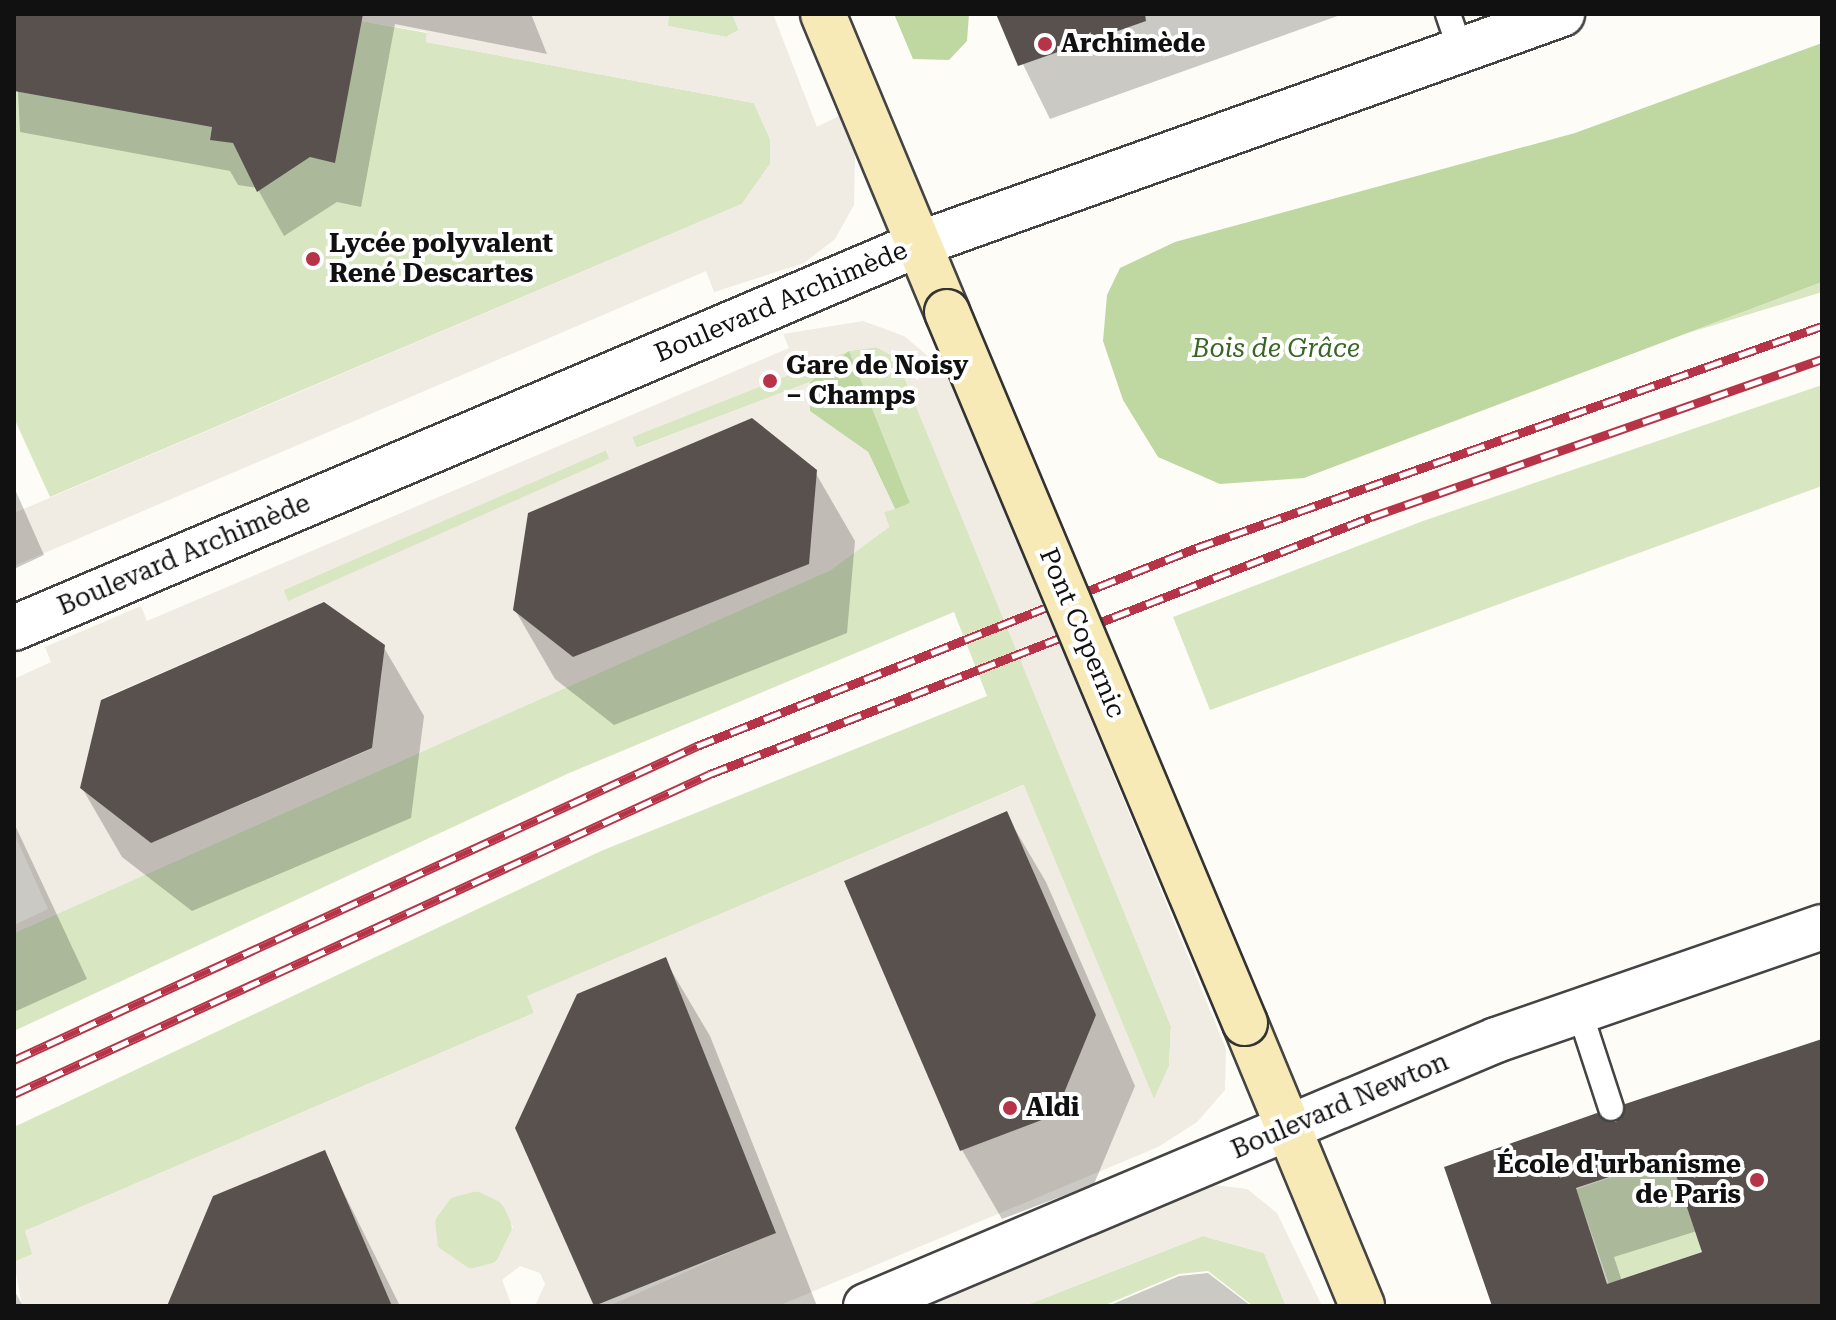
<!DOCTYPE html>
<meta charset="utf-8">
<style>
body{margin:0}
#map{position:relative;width:1836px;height:1320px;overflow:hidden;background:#fefcf6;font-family:"Roboto Serif",serif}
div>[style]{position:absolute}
.green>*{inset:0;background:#d8e7c1;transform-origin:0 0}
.round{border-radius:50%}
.forest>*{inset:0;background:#bfd7a1}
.plaza>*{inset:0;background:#f0ebe3}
.shadow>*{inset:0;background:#0003}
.building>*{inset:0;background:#59514e}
.roads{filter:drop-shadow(2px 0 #444) drop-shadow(-2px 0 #444) drop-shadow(0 2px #444) drop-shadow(0 -2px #444)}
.lane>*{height:24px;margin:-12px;padding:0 12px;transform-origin:12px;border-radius:12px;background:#fff}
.street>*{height:44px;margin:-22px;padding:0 22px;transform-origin:22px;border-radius:22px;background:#fff}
.secondary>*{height:44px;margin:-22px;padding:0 22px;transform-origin:22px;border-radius:22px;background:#f8eab7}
.rail>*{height:9px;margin-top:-4.5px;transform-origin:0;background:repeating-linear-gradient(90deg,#fff 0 18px,#b73347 0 36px);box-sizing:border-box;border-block:2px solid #b73347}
.bridges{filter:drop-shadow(2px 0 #333) drop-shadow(-2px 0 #333) drop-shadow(0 2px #333) drop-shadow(0 -2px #333)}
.secondary-bridge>*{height:44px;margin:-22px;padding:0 22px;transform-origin:22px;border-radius:22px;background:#f8eab7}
.dots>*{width:22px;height:22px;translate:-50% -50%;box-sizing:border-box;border:4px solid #fff;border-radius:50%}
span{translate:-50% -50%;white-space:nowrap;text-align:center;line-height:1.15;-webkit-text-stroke:8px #fff;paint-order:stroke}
.poi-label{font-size:26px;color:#111;font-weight:700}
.left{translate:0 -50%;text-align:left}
.right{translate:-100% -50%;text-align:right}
.street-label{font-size:26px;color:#111}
.park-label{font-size:26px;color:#396525;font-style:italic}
.frame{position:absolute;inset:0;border:16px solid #111;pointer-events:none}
</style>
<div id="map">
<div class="green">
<i style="clip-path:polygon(669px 14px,732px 14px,739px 30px,726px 37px,667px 26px)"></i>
<i style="clip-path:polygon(361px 21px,427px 33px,426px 42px,754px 103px,770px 139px,770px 164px,742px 204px,50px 497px,14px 418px,14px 91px,126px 111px,220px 83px,210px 139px,233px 143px,257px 192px,310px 157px,335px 162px)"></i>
<i style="clip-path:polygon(1822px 282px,1822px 292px,1688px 333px)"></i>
<i style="clip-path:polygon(876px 347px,896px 357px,1171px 1026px,1169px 1066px,1154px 1100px,1023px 785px,528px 996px,534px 1013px,25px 1231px,33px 1254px,14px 1262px,14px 1127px,601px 851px,987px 696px,954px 612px,567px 774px,14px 1031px,14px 933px,830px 570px,889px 527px,884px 512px,910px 503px,849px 352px,810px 382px,636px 448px,632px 437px,849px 351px)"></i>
<i style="clip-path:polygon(1822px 385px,1822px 486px,1210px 710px,1173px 617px,1423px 521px)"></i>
<i style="clip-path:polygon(606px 450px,610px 459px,288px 602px,283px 590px)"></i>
<i style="left:1670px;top:1157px;width:100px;height:99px;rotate:71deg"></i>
<i class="round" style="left:434px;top:1191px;width:78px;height:78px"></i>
<i style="clip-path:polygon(1203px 1236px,1264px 1253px,1286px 1306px,1253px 1306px,1208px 1271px,1179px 1274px,1103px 1306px,1024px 1306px)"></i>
</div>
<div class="forest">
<i style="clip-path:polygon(894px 14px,969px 14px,967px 41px,949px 60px,913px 59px)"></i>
<i style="clip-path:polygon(1822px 43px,1822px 282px,1304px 478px,1220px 484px,1158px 457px,1123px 400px,1103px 341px,1107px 295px,1120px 268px,1175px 242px,1575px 133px)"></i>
<i style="clip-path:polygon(849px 351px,910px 503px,895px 509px,868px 452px,809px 411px,810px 382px)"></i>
</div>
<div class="plaza">
<i style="clip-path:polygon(363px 14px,669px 14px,668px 26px,726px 37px,739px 30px,732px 14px,773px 14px,817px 127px,839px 116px,855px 155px,854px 205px,835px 239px,804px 263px,714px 292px,706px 271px,14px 566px,14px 513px,742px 204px,770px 164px,770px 139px,754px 103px,426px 42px,427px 32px,361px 21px)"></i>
<i style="clip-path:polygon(evenodd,863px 321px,904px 336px,948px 373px,1226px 1049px,1225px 1090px,1197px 1122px,1158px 1147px,778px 1306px,609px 1306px,776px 1232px,666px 957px,577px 994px,515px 1128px,594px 1306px,535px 1306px,545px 1284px,540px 1273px,520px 1266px,502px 1280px,512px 1306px,388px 1306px,213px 1197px,167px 1306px,22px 1306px,14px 1262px,32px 1254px,25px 1231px,534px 1013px,527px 996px,1024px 785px,1154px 1099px,1169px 1066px,1171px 1026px,896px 358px,876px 347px,849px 351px,632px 437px,637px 448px,810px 382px,810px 411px,868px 452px,895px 509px,884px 512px,889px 527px,831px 570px,14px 933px,14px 925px,48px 909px,14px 833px,14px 679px,51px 662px,45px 647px,141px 606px,147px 621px,789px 348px,783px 334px,863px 321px,752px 418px,817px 470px,808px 564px,573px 657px,513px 610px,528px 513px,752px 418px,863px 321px,607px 450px,609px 459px,288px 601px,284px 590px,607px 450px,863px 321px,324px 602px,385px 645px,372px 749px,151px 843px,80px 788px,101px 699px,324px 602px,863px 321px,1006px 811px,1096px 1015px,1055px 1115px,960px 1151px,845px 881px,1006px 811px,863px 321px,477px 1191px,502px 1203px,513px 1227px,496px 1262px,470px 1269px,438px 1247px,435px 1220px,451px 1198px,477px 1191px)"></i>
<i style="clip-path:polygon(1205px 1184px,1247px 1189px,1277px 1213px,1322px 1306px,1286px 1306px,1264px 1253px,1203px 1236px,1024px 1306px,925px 1306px)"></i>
</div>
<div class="shadow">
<i style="clip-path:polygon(14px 14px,531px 14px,547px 54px,395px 24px,361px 207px,337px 202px,284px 236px,257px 188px,238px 185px,230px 171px,20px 132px)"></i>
<i style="clip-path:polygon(998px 14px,1343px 14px,1050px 119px)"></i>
<i style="clip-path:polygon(815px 472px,855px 541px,847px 633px,614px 725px,555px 679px,515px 610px)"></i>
<i style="clip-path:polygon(14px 487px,44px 555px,14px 569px)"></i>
<i style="clip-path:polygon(383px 646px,424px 716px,411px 818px,192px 911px,122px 857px,82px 788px)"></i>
<i style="clip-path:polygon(1006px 814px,1046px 882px,1135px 1086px,1094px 1184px,1002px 1219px,962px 1150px)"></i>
<i style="clip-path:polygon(14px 823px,87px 979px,14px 1012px)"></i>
<i style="clip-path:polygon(665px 960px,710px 1036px,817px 1306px,596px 1306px,517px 1128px)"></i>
<i style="clip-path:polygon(evenodd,1822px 1042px,1822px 1306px,1494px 1306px,1617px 1125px,1822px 1042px,1697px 1231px,1704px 1254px,1622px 1281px,1614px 1257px,1697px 1231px)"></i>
<i style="clip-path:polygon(324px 1153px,400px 1306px,169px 1306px)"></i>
<i style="clip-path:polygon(1208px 1273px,1251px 1306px,1108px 1306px,1179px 1276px)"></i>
<i style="clip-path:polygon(14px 1290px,23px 1306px,14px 1306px)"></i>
</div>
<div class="building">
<i style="clip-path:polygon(14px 14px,363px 14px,335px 163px,310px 157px,257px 192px,233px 143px,210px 140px,212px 127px,14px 91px)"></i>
<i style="clip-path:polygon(996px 14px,1145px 14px,1146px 21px,1018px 66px)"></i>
<i style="clip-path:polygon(752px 418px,817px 470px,809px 564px,573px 657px,513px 610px,528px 513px)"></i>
<i style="clip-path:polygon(324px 602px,385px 645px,372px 748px,151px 843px,80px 788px,101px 700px)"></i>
<i style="clip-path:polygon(1007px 811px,1096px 1015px,1055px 1115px,960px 1151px,844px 881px)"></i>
<i style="clip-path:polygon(666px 957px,776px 1233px,594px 1306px,515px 1128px,577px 994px)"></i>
<i style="clip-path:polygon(evenodd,1822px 1039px,1822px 1306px,1492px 1306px,1444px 1167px,1597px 1113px,1616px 1122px,1625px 1104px,1822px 1039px,1670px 1157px,1702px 1252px,1607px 1284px,1576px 1188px,1670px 1157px)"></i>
<i style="clip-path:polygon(325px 1150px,392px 1306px,167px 1306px,213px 1196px)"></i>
</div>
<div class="roads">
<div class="lane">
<i style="left:1448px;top:14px;width:37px;rotate:71deg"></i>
<i style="left:1579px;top:1010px;width:103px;rotate:71.9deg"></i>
</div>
<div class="street">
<i style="left:14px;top:628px;width:983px;rotate:-22.99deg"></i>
<i style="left:919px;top:244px;width:683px;rotate:-19.68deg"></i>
<i style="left:866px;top:1306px;width:684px;rotate:-22.89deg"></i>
<i style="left:1496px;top:1040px;width:345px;rotate:-19.1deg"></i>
</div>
<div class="secondary">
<i style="left:823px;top:14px;width:323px;rotate:67.4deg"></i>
<i style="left:1245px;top:1023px;width:306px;rotate:67.5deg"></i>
</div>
</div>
<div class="rail">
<i style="left:14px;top:1060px;width:752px;rotate:-24.69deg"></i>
<i style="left:697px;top:746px;width:537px;rotate:-21.64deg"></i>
<i style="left:1196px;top:548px;width:664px;rotate:-19.53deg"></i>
<i style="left:14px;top:1094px;width:766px;rotate:-24.69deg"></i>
<i style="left:710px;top:774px;width:709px;rotate:-21.25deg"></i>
<i style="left:1371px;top:517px;width:478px;rotate:-19.3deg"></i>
</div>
<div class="bridges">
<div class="secondary-bridge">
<i style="left:947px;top:312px;width:771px;rotate:67.26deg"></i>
</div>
</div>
<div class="dots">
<i style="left:1045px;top:44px;background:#b73347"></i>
<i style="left:313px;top:259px;background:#b73347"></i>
<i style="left:770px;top:381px;background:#b73347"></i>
<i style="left:1010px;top:1108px;background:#b73347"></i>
<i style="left:1757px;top:1180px;background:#b73347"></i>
</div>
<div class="poi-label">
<span class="left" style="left:1061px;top:44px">Archimède</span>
<span class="left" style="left:329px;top:259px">Lycée polyvalent<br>René Descartes</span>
<span class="left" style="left:786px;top:381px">Gare de Noisy<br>– Champs</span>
<span class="left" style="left:1026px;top:1108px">Aldi</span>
<span class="right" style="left:1741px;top:1180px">École d'urbanisme<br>de Paris</span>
</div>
<div class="street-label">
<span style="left:781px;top:302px;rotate:-23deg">Boulevard Archimède</span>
<span style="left:184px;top:555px;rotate:-23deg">Boulevard Archimède</span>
<span style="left:1082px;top:633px;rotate:67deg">Pont Copernic</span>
<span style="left:1340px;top:1106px;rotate:-23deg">Boulevard Newton</span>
</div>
<div class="park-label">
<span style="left:1276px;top:349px">Bois de Grâce</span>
</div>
<div class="frame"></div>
</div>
